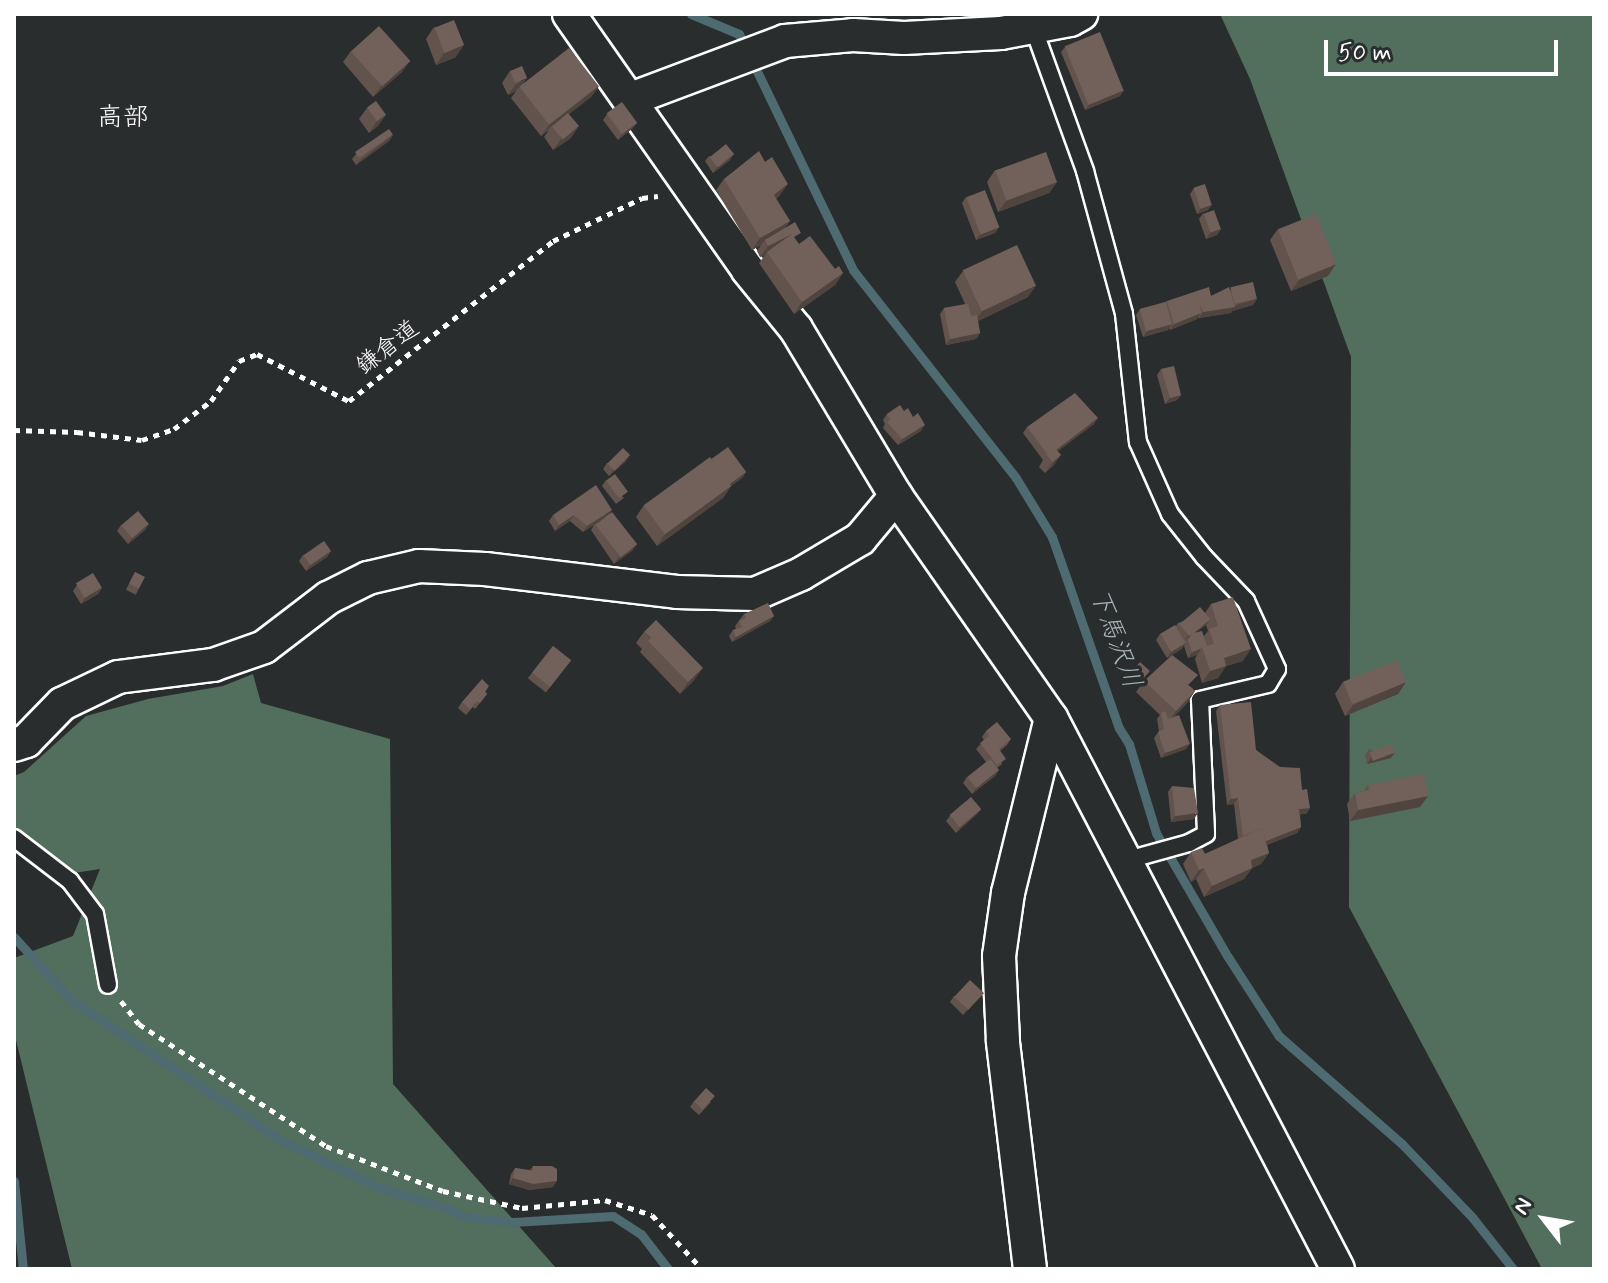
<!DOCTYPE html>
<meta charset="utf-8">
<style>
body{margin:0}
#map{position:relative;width:1608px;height:1283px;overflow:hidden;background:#2a2d2e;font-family:Mynerve,"Klee One",sans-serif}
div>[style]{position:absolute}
.green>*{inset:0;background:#526e5d}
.stream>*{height:9px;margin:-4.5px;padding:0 4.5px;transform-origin:4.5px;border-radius:4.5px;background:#4e6b72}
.path>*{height:5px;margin-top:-2.5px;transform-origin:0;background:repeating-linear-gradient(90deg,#fff 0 6px,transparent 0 12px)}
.roads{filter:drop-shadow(2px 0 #fff) drop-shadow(-2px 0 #fff) drop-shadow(0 2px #fff) drop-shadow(0 -2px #fff)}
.service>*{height:16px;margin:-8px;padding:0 8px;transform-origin:8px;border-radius:8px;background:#2a2d2e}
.minor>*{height:32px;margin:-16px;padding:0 16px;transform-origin:16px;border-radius:16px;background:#2a2d2e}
.wall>*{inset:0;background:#62534d;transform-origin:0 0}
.shaded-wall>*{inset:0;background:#50443f}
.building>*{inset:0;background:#72615a;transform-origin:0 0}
span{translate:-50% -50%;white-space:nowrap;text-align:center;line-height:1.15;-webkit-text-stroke:7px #2a2d2e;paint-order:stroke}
.street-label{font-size:24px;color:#fff}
.neighbourhood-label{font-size:26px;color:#fff}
.water-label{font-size:26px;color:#a6b5b8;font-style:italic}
.frame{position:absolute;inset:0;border:16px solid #fff;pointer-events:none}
.north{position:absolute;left:1504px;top:1179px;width:80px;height:80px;-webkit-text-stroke:6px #2a2d2e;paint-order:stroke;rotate:301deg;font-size:22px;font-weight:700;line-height:32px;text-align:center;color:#fff}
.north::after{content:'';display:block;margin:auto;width:28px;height:36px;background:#fff;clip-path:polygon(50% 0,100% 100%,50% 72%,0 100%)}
.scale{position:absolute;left:1324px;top:40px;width:234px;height:36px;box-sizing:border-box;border:4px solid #fff;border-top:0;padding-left:10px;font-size:24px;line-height:28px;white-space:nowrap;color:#fff;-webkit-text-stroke:6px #2a2d2e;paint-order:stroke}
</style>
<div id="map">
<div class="green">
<i style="clip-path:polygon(1220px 14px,1594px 14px,1594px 1269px,1542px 1269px,1349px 907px,1351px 357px,1250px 79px)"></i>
<i style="clip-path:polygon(253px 674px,261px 703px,390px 739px,393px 1084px,557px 1269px,72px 1269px,14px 1032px,14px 958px,73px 936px,100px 869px,74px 873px,14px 828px,14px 776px,24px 772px,86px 716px,148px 699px,223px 686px)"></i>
</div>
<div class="stream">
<i style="left:691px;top:14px;width:52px;rotate:22.6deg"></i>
<i style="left:739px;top:34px;width:262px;rotate:64.2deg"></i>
<i style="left:853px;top:270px;width:264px;rotate:51.9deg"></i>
<i style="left:1016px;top:478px;width:69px;rotate:58.6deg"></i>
<i style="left:1052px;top:537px;width:202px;rotate:70.7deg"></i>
<i style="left:1119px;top:728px;width:19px;rotate:58deg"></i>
<i style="left:1129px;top:744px;width:93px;rotate:73.1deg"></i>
<i style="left:1156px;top:833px;width:143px;rotate:59.9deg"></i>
<i style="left:1228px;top:957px;width:94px;rotate:57.2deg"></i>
<i style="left:1279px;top:1036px;width:164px;rotate:41.3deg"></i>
<i style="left:1402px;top:1144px;width:101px;rotate:46.2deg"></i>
<i style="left:1472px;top:1217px;width:66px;rotate:51.7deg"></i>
<i style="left:14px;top:937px;width:84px;rotate:47.9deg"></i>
<i style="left:70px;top:999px;width:252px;rotate:33.8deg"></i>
<i style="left:279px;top:1139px;width:113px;rotate:25.7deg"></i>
<i style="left:381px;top:1188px;width:69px;rotate:16.9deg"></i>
<i style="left:447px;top:1208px;width:20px;rotate:27deg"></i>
<i style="left:465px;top:1217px;width:48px;rotate:5.9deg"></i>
<i style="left:513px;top:1222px;width:100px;rotate:-3.4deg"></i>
<i style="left:613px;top:1216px;width:33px;rotate:33deg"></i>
<i style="left:641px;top:1234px;width:44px;rotate:52.4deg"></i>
<i style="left:14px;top:1181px;width:88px;rotate:84.2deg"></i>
</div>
<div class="path">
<i style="left:14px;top:430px;width:63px;rotate:1.8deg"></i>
<i style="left:77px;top:432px;width:65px;rotate:7deg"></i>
<i style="left:142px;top:440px;width:34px;rotate:-19deg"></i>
<i style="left:174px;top:429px;width:46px;rotate:-37.1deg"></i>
<i style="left:211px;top:401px;width:49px;rotate:-55deg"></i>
<i style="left:239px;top:361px;width:19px;rotate:-21deg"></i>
<i style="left:257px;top:354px;width:103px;rotate:27.1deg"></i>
<i style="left:349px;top:401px;width:259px;rotate:-38.1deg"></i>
<i style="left:553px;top:241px;width:99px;rotate:-25.8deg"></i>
<i style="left:642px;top:198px;width:16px;rotate:-7deg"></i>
<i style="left:121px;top:1001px;width:29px;rotate:52deg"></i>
<i style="left:139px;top:1024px;width:223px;rotate:33.1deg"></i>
<i style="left:326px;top:1146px;width:125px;rotate:21deg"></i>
<i style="left:443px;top:1191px;width:81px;rotate:12.1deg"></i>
<i style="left:522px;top:1208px;width:83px;rotate:-5.5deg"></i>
<i style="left:605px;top:1200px;width:49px;rotate:17.7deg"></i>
<i style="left:652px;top:1215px;width:74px;rotate:47.2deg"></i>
</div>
<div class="roads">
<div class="service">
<i style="left:1033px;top:27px;width:153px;rotate:70.1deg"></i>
<i style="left:1085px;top:171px;width:148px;rotate:74.7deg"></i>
<i style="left:1124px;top:314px;width:129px;rotate:83.8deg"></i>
<i style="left:1138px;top:442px;width:79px;rotate:66deg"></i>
<i style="left:1170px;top:514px;width:55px;rotate:51.7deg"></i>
<i style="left:1204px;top:557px;width:61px;rotate:46.3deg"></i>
<i style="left:1246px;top:601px;width:75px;rotate:65.5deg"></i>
<i style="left:1277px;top:669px;width:17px;rotate:121deg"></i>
<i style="left:1268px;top:684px;width:70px;rotate:166.8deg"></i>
<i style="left:1200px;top:700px;width:134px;rotate:87.4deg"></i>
<i style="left:1206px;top:834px;width:19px;rotate:152deg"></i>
<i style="left:1189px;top:843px;width:67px;rotate:164.5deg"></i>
<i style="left:14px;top:838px;width:71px;rotate:37.5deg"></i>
<i style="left:70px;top:881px;width:41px;rotate:52.9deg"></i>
<i style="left:95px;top:914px;width:72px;rotate:79.6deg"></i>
</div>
<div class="minor">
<i style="left:569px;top:14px;width:312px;rotate:55deg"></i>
<i style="left:748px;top:270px;width:76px;rotate:50.9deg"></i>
<i style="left:796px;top:329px;width:195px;rotate:59.1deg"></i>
<i style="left:896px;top:496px;width:271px;rotate:55.1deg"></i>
<i style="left:1051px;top:718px;width:621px;rotate:62.49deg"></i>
<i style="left:631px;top:99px;width:165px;rotate:-20.6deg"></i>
<i style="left:785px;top:41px;width:68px;rotate:-5deg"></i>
<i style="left:853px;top:35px;width:51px;rotate:3.4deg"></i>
<i style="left:904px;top:38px;width:97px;rotate:-3deg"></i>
<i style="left:1001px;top:33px;width:70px;rotate:-10.7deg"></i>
<i style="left:1070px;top:20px;width:13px;rotate:-29deg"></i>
<i style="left:14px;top:745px;width:13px;rotate:-18deg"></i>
<i style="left:26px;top:741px;width:52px;rotate:-45.8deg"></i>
<i style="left:62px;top:704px;width:62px;rotate:-25.7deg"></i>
<i style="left:118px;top:677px;width:96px;rotate:-7.2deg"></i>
<i style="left:213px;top:665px;width:54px;rotate:-19.4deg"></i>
<i style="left:264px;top:647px;width:81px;rotate:-37.4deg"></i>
<i style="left:328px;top:598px;width:45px;rotate:-26.6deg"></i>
<i style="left:368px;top:578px;width:52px;rotate:-13.2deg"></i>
<i style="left:419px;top:566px;width:66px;rotate:2.6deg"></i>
<i style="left:485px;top:569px;width:193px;rotate:6.8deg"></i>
<i style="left:677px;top:592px;width:78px;rotate:1.5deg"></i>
<i style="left:755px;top:594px;width:50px;rotate:-23.5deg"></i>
<i style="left:801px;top:574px;width:69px;rotate:-30.7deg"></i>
<i style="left:860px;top:539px;width:56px;rotate:-50.1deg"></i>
<i style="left:1030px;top:1269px;width:230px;rotate:-96.8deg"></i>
<i style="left:1003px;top:1041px;width:85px;rotate:-92.7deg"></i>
<i style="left:999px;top:956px;width:64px;rotate:-81.9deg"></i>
<i style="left:1008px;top:893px;width:180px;rotate:-76.2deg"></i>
</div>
</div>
<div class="wall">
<i style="clip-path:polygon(434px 27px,456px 57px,436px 65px,426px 39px)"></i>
<i style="clip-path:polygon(1065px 47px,1124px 90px,1120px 96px,1085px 110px,1061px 52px)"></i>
<i style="clip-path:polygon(351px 51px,402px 72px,373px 97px,343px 62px)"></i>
<i style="clip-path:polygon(510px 71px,524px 83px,599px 86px,591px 97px,569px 114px,571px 138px,553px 150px,544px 137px,549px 130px,541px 136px,511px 98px,516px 91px,508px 95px,502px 83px)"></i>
<i style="clip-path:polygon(376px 101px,378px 126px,369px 133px,359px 119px,367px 108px)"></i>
<i style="clip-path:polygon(607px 114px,633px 128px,618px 140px,603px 120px)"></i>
<i style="clip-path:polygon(393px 135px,389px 141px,356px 165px,352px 159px,356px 154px)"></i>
<i style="clip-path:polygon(709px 156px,730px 160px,713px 173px,705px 161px)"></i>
<i style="clip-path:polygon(995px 170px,1057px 182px,1049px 193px,998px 212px,987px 182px)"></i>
<i style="clip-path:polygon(724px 179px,780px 195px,776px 199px,790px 221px,785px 228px,799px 244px,835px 269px,843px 273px,835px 285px,794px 314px,759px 263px,765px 255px,760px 257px,757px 251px,761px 245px,752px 250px,716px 190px)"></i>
<i style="clip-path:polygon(1194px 188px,1208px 210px,1197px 214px,1190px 194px)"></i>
<i style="clip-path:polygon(966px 197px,999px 227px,995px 233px,976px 240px,962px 203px)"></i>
<i style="clip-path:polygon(1203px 213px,1221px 229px,1217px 235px,1206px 239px,1199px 219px)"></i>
<i style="clip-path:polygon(1278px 229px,1328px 276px,1291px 291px,1270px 240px)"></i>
<i style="clip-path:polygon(963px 271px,1028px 297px,978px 321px,980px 333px,976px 339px,946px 345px,940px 314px,944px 308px,965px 304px,955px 282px)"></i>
<i style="clip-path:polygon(1231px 288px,1257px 299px,1253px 305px,1232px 311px,1231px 313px,1199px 318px,1198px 317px,1197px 319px,1170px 330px,1169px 327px,1168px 330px,1143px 337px,1136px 315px,1140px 309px,1165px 302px,1167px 301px,1211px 296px,1230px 290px)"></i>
<i style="clip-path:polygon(1161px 369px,1181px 395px,1177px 400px,1165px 404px,1157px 375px)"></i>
<i style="clip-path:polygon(904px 411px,921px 431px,898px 445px,883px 428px,885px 424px,883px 420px,887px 414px)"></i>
<i style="clip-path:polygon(1094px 424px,1057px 451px,1061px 455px,1053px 466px,1045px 473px,1039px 467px,1043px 460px,1023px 433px,1027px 427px)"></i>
<i style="clip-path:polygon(626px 461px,609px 476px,603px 469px,607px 463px)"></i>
<i style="clip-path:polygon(746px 472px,742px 478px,731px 486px,723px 498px,657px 546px,636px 517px,644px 505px)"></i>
<i style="clip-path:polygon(606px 480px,624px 498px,616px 504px,602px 486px)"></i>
<i style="clip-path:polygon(610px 514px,633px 550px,614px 564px,591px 530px,594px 525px,583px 532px,570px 521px,555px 531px,549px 521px,553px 515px)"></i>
<i style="clip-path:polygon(121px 525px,145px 530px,128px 544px,117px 531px)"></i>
<i style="clip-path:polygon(331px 551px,327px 557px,306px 571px,299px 561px,303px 555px)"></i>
<i style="left:135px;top:572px;width:11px;height:20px;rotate:27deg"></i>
<i style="clip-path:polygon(77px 585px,102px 588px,98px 594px,81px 604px,73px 591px)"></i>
<i style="clip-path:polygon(evenodd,1211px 604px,1243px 661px,1226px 666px,1218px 678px,1202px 683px,1195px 659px,1197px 655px,1188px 658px,1184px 646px,1167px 658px,1156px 640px,1160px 634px,1176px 626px,1178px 623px,1205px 613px,1211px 604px,1206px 625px,1208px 631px,1204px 636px,1195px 633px,1206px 625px)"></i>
<i style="clip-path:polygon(744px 614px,774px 616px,770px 621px,732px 642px,729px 636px,733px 630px,736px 629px,735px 626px)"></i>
<i style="clip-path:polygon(644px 632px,695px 679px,680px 694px,640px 652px,642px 649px,636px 643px)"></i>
<i style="left:553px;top:646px;width:23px;height:41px;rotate:38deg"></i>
<i style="clip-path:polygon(1132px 671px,1150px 671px,1137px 686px,1128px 677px)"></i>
<i style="clip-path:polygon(1144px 681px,1190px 686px,1195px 691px,1187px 703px,1174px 717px,1186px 749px,1161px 758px,1154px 738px,1159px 731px,1157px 719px,1160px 715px,1136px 692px)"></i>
<i style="clip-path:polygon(1343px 682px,1406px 682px,1398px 694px,1345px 716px,1335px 694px)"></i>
<i style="clip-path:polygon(485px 691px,487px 694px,475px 709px,473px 707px,466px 715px,458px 708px,462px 702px)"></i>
<i style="clip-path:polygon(1220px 705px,1256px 750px,1302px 790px,1310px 808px,1306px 814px,1300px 814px,1301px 827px,1297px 833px,1267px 845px,1269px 853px,1261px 864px,1252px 868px,1244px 879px,1204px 897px,1196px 879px,1191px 882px,1183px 864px,1191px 852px,1205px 854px,1238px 839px,1234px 804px,1227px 805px,1216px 711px)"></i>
<i style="clip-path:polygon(986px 731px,1011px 739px,1007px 745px,1000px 751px,1002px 764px,997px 768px,999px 770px,995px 776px,972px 794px,963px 783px,967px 777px,986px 762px,976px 749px,984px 740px,982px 737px)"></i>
<i style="clip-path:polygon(1369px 749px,1391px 758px,1367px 764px,1365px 755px)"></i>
<i style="clip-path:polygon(1368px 785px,1420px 807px,1350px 821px,1347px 804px,1355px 793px,1364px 791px)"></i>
<i style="clip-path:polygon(1172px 786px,1194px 819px,1171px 822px,1168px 792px)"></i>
<i style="clip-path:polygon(981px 809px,977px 814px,956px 833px,946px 821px,950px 816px)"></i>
<i style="clip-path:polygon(984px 993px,963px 1015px,950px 1002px,954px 996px)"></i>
<i style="clip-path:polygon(694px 1101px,711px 1102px,699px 1115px,690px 1107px)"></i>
<i style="clip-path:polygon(533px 1166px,553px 1187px,529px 1190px,509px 1184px,511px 1174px,515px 1168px,530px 1170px)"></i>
</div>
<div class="shaded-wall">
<i style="clip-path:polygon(464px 45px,456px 57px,436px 65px,444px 53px)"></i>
<i style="clip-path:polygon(410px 61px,402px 72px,373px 97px,381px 86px)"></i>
<i style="clip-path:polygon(527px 78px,520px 88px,519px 87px,516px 91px,508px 95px,516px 84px)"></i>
<i style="clip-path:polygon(599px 86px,591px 97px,552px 127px,552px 126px,541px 136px,549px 125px)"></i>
<i style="clip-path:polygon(1124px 90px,1120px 96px,1085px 110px,1089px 105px)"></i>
<i style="clip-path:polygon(386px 115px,378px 126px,369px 133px,377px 121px)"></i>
<i style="clip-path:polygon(637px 123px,633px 128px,618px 140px,622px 134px)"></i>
<i style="clip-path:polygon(579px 126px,571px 138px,553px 150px,561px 139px)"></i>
<i style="clip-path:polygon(393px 135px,389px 141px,356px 165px,360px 160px)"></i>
<i style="clip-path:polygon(734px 154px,730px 160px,713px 173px,717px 167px)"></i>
<i style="clip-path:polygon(1057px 182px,1049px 193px,998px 212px,1006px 201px)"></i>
<i style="clip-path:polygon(788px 184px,780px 195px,766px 207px,774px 195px)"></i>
<i style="clip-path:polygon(1212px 205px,1208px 210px,1197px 214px,1201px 208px)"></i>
<i style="clip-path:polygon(790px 221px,782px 232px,765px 240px,761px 245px,752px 250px,760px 238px)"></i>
<i style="clip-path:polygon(999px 227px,995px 233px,976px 240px,980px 234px)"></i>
<i style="clip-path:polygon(1221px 229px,1217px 235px,1206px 239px,1210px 233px)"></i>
<i style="clip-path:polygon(792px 234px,767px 252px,765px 255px,760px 257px,768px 246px)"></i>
<i style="clip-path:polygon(1336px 264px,1328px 276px,1291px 291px,1299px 280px)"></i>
<i style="clip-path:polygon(843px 273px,835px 285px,794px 314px,802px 302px)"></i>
<i style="clip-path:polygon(1036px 286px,1028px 297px,974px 323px,982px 311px)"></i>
<i style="clip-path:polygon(1257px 299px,1253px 305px,1232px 311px,1236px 305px)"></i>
<i style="clip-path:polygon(1235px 307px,1231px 313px,1199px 318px,1203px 312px)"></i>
<i style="clip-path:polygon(1201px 313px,1197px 319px,1170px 330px,1174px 324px)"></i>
<i style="clip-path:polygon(1172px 324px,1168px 330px,1143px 337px,1147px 331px)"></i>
<i style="clip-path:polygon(980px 333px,976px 339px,946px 345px,950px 339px)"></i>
<i style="clip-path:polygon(1181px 395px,1177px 400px,1165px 404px,1170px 398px)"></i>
<i style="clip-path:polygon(1098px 418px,1094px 424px,1049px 458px,1048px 456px)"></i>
<i style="clip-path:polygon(925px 425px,921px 431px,898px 445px,902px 439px)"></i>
<i style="clip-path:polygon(630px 455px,626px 461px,609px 476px,613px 470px)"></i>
<i style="clip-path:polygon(1061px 455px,1053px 466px,1045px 473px,1053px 462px)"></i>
<i style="clip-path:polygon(746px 472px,742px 478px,721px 493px,725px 487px)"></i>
<i style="clip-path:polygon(731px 486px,723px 498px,657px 546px,665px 534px)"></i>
<i style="clip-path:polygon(612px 510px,608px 516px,583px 532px,587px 526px)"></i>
<i style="clip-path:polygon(574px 515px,570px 521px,555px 531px,559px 525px)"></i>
<i style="clip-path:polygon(149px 524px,145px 530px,128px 544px,132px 538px)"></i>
<i style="clip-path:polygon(637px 544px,633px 550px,614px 564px,618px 558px)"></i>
<i style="clip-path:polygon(331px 551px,327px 557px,306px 571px,310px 565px)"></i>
<i style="clip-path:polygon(102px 588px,98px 594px,81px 604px,85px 598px)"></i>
<i style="clip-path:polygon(774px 616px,770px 621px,732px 642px,736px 637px)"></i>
<i style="clip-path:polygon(1210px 619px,1206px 625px,1185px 640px,1189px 634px)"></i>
<i style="clip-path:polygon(1186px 643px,1182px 649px,1167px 658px,1171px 652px)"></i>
<i style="clip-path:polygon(1201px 649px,1197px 655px,1188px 658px,1192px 652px)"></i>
<i style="clip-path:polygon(1251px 649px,1243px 661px,1216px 669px,1224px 658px)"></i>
<i style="clip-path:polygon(1226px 666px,1218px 678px,1202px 683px,1210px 671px)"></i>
<i style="clip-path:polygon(703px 668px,695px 679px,680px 694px,688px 682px)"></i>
<i style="clip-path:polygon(1406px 682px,1398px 694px,1345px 716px,1353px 705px)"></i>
<i style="clip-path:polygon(1195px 691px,1187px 703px,1168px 723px,1176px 711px)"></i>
<i style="clip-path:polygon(1190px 744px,1186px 749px,1161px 758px,1165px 753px)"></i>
<i style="clip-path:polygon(1395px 752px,1391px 758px,1367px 764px,1371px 758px)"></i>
<i style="clip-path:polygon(999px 770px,995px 776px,972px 794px,976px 788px)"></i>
<i style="clip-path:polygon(1428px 796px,1420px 807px,1350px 821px,1358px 810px)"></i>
<i style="clip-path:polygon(1238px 798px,1234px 804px,1227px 805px,1231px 799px)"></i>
<i style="clip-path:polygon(1310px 808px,1306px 814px,1295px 815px,1299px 809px)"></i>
<i style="clip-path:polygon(981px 809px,977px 814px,956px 833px,960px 827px)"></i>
<i style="clip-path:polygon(1198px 813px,1194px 819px,1171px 822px,1175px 816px)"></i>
<i style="clip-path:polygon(1301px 827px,1297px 833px,1258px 848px,1262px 843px)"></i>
<i style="clip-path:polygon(1269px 853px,1261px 864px,1252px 868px,1244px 879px,1204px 897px,1212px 886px,1251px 860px)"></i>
<i style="clip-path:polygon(1204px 868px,1196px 879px,1191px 882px,1199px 870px)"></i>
<i style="clip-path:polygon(513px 1178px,557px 1181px,553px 1187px,529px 1190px,509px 1184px)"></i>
</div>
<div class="building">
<i style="left:454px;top:20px;width:27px;height:21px;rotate:68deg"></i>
<i style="left:379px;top:26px;width:47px;height:38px;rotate:48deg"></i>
<i style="left:1100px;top:32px;width:63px;height:38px;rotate:68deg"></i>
<i style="left:569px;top:48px;width:48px;height:63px;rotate:52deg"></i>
<i style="left:522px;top:66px;width:13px;height:13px;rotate:67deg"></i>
<i style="left:376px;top:101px;width:17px;height:11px;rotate:54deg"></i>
<i style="left:622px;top:102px;width:26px;height:19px;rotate:54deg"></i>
<i style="left:568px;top:113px;width:17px;height:21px;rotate:50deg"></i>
<i style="left:389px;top:129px;width:7px;height:41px;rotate:56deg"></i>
<i style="left:726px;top:144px;width:13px;height:21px;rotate:51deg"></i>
<i style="clip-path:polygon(759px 151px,765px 162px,772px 157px,788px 184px,774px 195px,790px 221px,760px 238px,724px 179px)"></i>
<i style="left:1046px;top:152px;width:32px;height:54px;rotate:70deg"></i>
<i style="left:1205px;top:184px;width:22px;height:12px;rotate:72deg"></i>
<i style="left:985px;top:190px;width:40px;height:20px;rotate:69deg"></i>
<i style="left:1214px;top:210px;width:20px;height:11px;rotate:70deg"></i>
<i style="left:1316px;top:214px;width:54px;height:41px;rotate:68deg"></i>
<i style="clip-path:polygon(795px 222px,801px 233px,794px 237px,799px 244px,810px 236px,835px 269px,839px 266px,843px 273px,802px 302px,767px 252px,792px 234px,768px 246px,765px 240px)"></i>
<i style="left:1017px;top:245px;width:45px;height:60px;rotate:65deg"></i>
<i style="left:1253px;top:282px;width:17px;height:23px;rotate:77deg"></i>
<i style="clip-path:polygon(1209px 287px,1211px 296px,1229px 287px,1235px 307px,1203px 312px,1200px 305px,1201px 313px,1174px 324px,1167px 301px)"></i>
<i style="left:1166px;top:302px;width:23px;height:27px;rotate:75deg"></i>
<i style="clip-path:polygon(968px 304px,971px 316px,977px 315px,980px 333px,950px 339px,944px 308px)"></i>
<i style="clip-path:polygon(1174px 366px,1181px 395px,1170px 398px,1161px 369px)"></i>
<i style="clip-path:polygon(1075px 393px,1098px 418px,1056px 450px,1055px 448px,1048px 455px,1027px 427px)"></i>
<i style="clip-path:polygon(900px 405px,904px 411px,908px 408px,913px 417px,918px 413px,925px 425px,902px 439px,887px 422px,890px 420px,887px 414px)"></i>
<i style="left:728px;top:447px;width:31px;height:21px;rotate:54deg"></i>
<i style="left:623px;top:448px;width:10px;height:22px;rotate:45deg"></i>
<i style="left:1055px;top:448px;width:9px;height:11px;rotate:49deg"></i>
<i style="left:710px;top:457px;width:36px;height:82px;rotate:54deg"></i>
<i style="left:615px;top:474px;width:22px;height:11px;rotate:54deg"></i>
<i style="clip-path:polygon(596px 485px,612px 510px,587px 526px,574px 515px,559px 525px,553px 515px)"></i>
<i style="left:138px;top:511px;width:17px;height:22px;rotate:50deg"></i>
<i style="left:612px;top:512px;width:41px;height:21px;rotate:52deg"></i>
<i style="left:324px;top:541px;width:12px;height:25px;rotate:55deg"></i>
<i style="left:135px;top:572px;width:11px;height:13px;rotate:27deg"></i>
<i style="left:93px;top:573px;width:17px;height:20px;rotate:59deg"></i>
<i style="clip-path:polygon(1233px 597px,1251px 649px,1224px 658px,1226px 666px,1210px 671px,1202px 647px,1214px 644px,1209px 629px,1218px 626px,1211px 604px)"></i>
<i style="clip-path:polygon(768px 603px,774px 616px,736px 637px,733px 630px,742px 627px,739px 621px,746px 618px,744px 614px)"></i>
<i style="left:1200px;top:607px;width:16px;height:27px;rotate:50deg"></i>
<i style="clip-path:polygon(656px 620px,703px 668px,688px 682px,648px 641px,651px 638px,644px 632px)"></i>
<i style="left:1175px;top:625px;width:21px;height:17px;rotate:59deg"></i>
<i style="clip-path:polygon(1202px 631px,1207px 646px,1192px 652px,1188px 640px,1193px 633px)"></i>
<i style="left:553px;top:646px;width:23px;height:34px;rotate:38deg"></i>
<i style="clip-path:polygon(1172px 655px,1198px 675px,1188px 685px,1195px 691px,1176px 711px,1144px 681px)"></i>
<i style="left:1397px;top:660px;width:24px;height:58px;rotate:68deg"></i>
<i style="left:1140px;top:662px;width:13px;height:12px;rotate:42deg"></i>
<i style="clip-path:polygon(482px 679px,489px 686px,485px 692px,487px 694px,480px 703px,477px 701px,470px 709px,462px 702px)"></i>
<i style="clip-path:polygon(1251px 702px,1256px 750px,1280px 767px,1300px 768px,1302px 790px,1307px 789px,1310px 808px,1299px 809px,1301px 827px,1266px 841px,1262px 828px,1243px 836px,1238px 798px,1231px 799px,1220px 705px)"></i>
<i style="clip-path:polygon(1165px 711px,1168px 719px,1179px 715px,1190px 744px,1165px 753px,1158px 732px,1164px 729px,1161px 713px)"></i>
<i style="clip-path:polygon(997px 722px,1011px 739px,999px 749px,1006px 759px,997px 765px,980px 743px,989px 736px,986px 731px)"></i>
<i style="left:1392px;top:744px;width:9px;height:24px;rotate:69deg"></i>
<i style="left:990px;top:759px;width:14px;height:29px;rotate:51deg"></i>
<i style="clip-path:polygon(1424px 774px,1428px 796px,1358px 810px,1355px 793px,1369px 790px,1368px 785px)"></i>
<i style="clip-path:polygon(1172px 786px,1194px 788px,1198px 813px,1175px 816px)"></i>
<i style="left:971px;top:797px;width:16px;height:28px;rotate:50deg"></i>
<i style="clip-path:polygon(1262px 828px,1269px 853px,1251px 860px,1252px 868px,1212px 886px,1204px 868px,1199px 870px,1191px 852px,1202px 848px,1205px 854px)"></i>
<i style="left:970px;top:980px;width:19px;height:23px;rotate:43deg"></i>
<i style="left:706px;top:1088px;width:12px;height:18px;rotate:42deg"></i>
<i style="clip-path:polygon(533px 1166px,552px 1166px,557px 1169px,557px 1181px,533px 1184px,513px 1178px,515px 1168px,533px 1171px)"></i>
</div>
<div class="street-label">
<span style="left:388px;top:348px;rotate:-38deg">鎌倉道</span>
</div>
<div class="neighbourhood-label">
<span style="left:123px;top:119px">高部</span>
</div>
<div class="water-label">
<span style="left:1114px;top:639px;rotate:70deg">下馬沢川</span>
</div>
<div class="frame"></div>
<div class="north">N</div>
<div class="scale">50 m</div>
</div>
